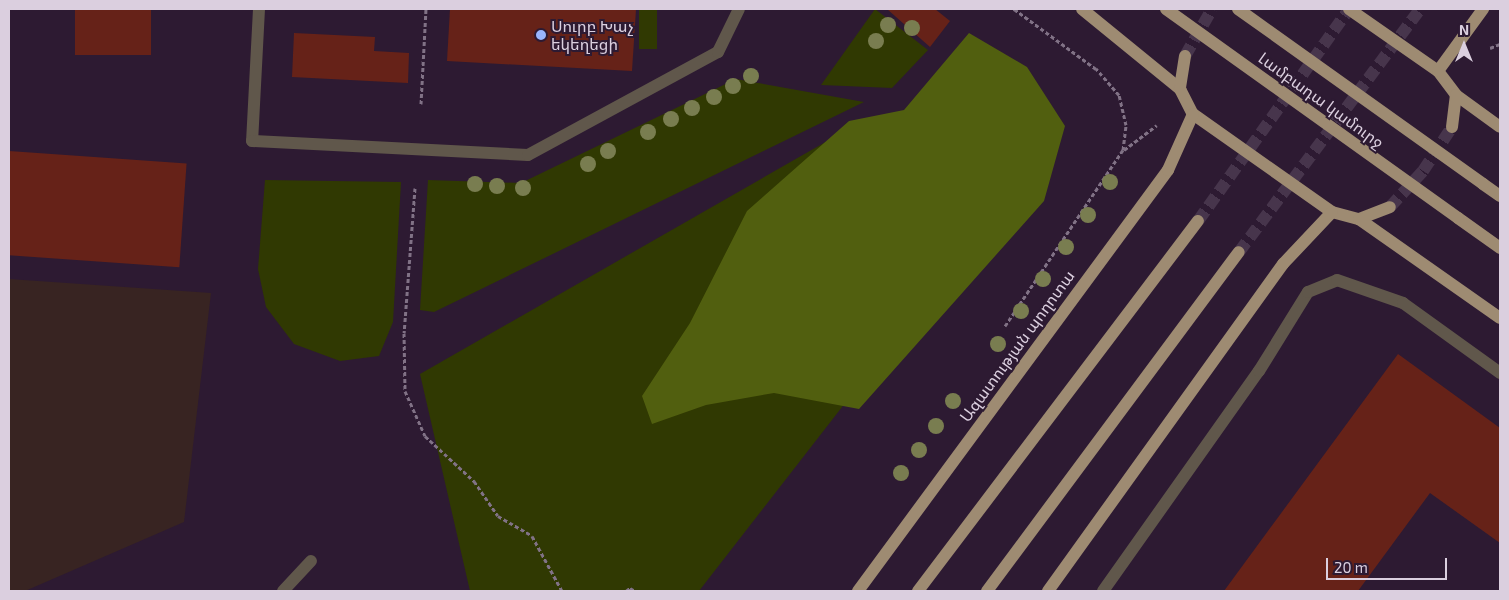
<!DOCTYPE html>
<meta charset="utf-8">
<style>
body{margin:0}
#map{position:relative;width:1509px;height:600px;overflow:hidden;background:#2d1a32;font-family:"Exo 2","Noto Sans Armenian",sans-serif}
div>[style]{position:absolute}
.commercial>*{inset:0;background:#382422}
.green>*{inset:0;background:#303902;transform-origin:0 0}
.forest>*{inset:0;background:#515f0f}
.building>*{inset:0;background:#662218;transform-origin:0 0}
.primary-tunnel>*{height:12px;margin-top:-6px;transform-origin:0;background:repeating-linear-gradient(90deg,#47354c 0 12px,transparent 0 18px)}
.path>*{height:3px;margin-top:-1.5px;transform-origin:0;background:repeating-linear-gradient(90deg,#817286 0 4px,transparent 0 6.5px)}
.service>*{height:12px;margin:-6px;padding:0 6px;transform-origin:6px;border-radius:6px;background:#60574b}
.primary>*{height:12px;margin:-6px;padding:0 6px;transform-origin:6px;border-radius:6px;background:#9e8b72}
.primary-bridge>*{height:12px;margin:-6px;padding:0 6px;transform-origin:6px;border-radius:6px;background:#9e8b72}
.trees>*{width:16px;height:16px;margin:-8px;border-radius:50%;background:#797d50}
.dots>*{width:14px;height:14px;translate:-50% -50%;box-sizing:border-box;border:2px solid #2d1a32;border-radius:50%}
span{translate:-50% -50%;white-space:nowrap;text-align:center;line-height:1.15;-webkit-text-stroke:4px #2d1a32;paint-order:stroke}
.poi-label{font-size:16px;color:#dbcfdf}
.left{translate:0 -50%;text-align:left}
.street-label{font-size:16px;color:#dbcfdf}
.frame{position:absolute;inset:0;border:10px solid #dbcfdf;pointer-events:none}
.north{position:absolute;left:1439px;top:20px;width:50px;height:50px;-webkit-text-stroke:4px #2d1a32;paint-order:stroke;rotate:0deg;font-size:14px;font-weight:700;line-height:20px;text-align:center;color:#dbcfdf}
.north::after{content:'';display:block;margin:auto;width:18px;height:22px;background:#dbcfdf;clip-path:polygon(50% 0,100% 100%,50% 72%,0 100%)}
.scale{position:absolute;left:1326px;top:558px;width:121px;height:22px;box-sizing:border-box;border:2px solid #dbcfdf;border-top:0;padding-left:6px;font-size:15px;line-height:18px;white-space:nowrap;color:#dbcfdf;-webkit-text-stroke:4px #2d1a32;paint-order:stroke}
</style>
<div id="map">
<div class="commercial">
<i style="clip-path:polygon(9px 279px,211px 293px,184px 522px,25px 591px,9px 591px)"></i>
</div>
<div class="green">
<i style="left:639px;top:9px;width:18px;height:40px"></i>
<i style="clip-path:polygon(875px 9px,928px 50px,892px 88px,821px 85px)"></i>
<i style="clip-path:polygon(736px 79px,864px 102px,434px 312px,420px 310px,428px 180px,521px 183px)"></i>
<i style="clip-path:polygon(850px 128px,996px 209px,699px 591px,470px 591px,420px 374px)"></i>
<i style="clip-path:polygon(265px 180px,401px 182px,393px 322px,379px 356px,340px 361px,294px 344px,266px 307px,258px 269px)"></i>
</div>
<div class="forest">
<i style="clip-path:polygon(969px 33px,1027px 67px,1065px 126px,1044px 201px,859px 409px,774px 393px,706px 405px,652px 424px,642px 396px,690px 323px,747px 211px,849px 121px,904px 110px)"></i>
</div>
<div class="building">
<i style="left:75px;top:9px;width:76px;height:46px"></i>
<i style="clip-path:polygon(450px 9px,636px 9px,632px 71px,447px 61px)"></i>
<i style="clip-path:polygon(887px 9px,935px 9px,950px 21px,930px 47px)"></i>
<i style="clip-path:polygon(294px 33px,375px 37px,374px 51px,409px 53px,408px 83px,292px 77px)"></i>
<i style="left:9px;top:151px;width:178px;height:104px;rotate:4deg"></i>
<i style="clip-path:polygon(1398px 354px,1500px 428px,1500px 543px,1430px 493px,1358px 591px,1224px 591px)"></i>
</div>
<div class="primary-tunnel">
<i style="left:1185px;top:56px;width:54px;rotate:-60.1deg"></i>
<i style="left:1390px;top:207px;width:49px;rotate:-47.5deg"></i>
<i style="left:1423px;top:171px;width:53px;rotate:-56.6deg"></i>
<i style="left:1198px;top:221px;width:260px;rotate:-54.5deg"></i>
<i style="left:1239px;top:252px;width:303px;rotate:-53.3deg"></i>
</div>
<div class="path">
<i style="left:1490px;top:48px;width:11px;rotate:-22deg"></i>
<i style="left:421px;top:104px;width:95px;rotate:-87deg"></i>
<i style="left:1124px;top:150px;width:41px;rotate:-37.1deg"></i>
<i style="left:415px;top:188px;width:145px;rotate:94.3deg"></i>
<i style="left:404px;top:333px;width:58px;rotate:89deg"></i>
<i style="left:405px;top:391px;width:49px;rotate:66deg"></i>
<i style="left:425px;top:436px;width:67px;rotate:42.6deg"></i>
<i style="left:474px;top:481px;width:42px;rotate:55.6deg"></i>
<i style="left:498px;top:516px;width:39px;rotate:30deg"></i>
<i style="left:532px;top:536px;width:63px;rotate:61.4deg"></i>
<i style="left:1005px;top:326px;width:212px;rotate:-56.2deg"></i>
<i style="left:1123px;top:150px;width:25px;rotate:-83deg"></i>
<i style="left:1126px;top:125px;width:31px;rotate:-103deg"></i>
<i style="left:1119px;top:95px;width:35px;rotate:-131deg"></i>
<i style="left:1096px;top:69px;width:102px;rotate:-143.8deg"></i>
<i style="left:626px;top:591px;width:5px;rotate:-37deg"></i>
<i style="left:630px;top:588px;width:6px;rotate:31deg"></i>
</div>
<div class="service">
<i style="left:259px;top:9px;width:132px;rotate:93deg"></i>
<i style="left:252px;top:141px;width:276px;rotate:2.9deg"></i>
<i style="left:528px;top:155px;width:216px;rotate:-28.5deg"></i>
<i style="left:718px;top:52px;width:48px;rotate:-64deg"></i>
<i style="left:283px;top:591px;width:41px;rotate:-47deg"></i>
<i style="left:1103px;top:591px;width:270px;rotate:-54.7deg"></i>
<i style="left:1259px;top:371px;width:93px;rotate:-58.2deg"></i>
<i style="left:1308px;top:292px;width:31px;rotate:-22deg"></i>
<i style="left:1337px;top:280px;width:70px;rotate:19.2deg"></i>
<i style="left:1403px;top:303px;width:120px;rotate:35.8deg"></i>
</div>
<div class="primary">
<i style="left:1082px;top:9px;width:127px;rotate:39.2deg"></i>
<i style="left:1349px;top:9px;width:108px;rotate:34.9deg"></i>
<i style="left:1438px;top:71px;width:30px;rotate:53deg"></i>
<i style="left:1456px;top:95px;width:54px;rotate:36deg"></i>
<i style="left:1185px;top:56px;width:33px;rotate:99deg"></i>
<i style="left:1180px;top:89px;width:28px;rotate:63deg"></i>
<i style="left:1193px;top:114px;width:170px;rotate:35.2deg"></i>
<i style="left:1332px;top:212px;width:28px;rotate:15deg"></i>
<i style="left:1359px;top:219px;width:33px;rotate:-21deg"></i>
<i style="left:1438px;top:71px;width:77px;rotate:-54deg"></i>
<i style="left:1452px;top:127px;width:32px;rotate:-83deg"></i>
<i style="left:1483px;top:184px;width:21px;rotate:35deg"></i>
<i style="left:1458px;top:218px;width:52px;rotate:35.5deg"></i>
<i style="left:1359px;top:219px;width:172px;rotate:35.1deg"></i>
<i style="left:858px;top:591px;width:523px;rotate:-53.63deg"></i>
<i style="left:1168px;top:170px;width:61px;rotate:-65.9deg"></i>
<i style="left:918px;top:591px;width:464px;rotate:-52.9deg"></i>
<i style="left:987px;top:591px;width:422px;rotate:-53.4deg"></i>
<i style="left:1048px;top:591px;width:403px;rotate:-54.3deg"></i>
<i style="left:1283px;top:264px;width:71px;rotate:-46.7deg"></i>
</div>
<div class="primary-bridge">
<i style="left:1166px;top:9px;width:359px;rotate:35.6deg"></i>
<i style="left:1238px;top:9px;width:301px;rotate:35.5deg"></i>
</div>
<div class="trees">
<i style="left:888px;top:25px"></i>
<i style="left:912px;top:28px"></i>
<i style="left:876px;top:41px"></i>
<i style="left:751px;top:76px"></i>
<i style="left:733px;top:86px"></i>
<i style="left:714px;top:97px"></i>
<i style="left:692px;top:108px"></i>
<i style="left:671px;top:119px"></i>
<i style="left:648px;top:132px"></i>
<i style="left:608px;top:151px"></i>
<i style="left:588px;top:164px"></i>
<i style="left:1110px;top:182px"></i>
<i style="left:475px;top:184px"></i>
<i style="left:497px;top:186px"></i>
<i style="left:523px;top:188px"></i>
<i style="left:1088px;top:215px"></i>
<i style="left:1066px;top:247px"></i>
<i style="left:1043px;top:279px"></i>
<i style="left:1021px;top:311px"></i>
<i style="left:998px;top:344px"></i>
<i style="left:953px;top:401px"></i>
<i style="left:936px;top:426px"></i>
<i style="left:919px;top:450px"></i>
<i style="left:901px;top:473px"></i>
</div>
<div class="dots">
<i style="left:541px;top:35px;background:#99b5fd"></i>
</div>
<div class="poi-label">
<span class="left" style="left:551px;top:35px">Սուրբ Խաչ<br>եկեղեցի</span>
</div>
<div class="street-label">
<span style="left:1321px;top:100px;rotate:36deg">Լամբադա կամուրջ</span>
<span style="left:1017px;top:346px;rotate:-54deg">Ազատության պողոտա</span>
</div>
<div class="frame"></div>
<div class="north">N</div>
<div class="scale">20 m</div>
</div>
